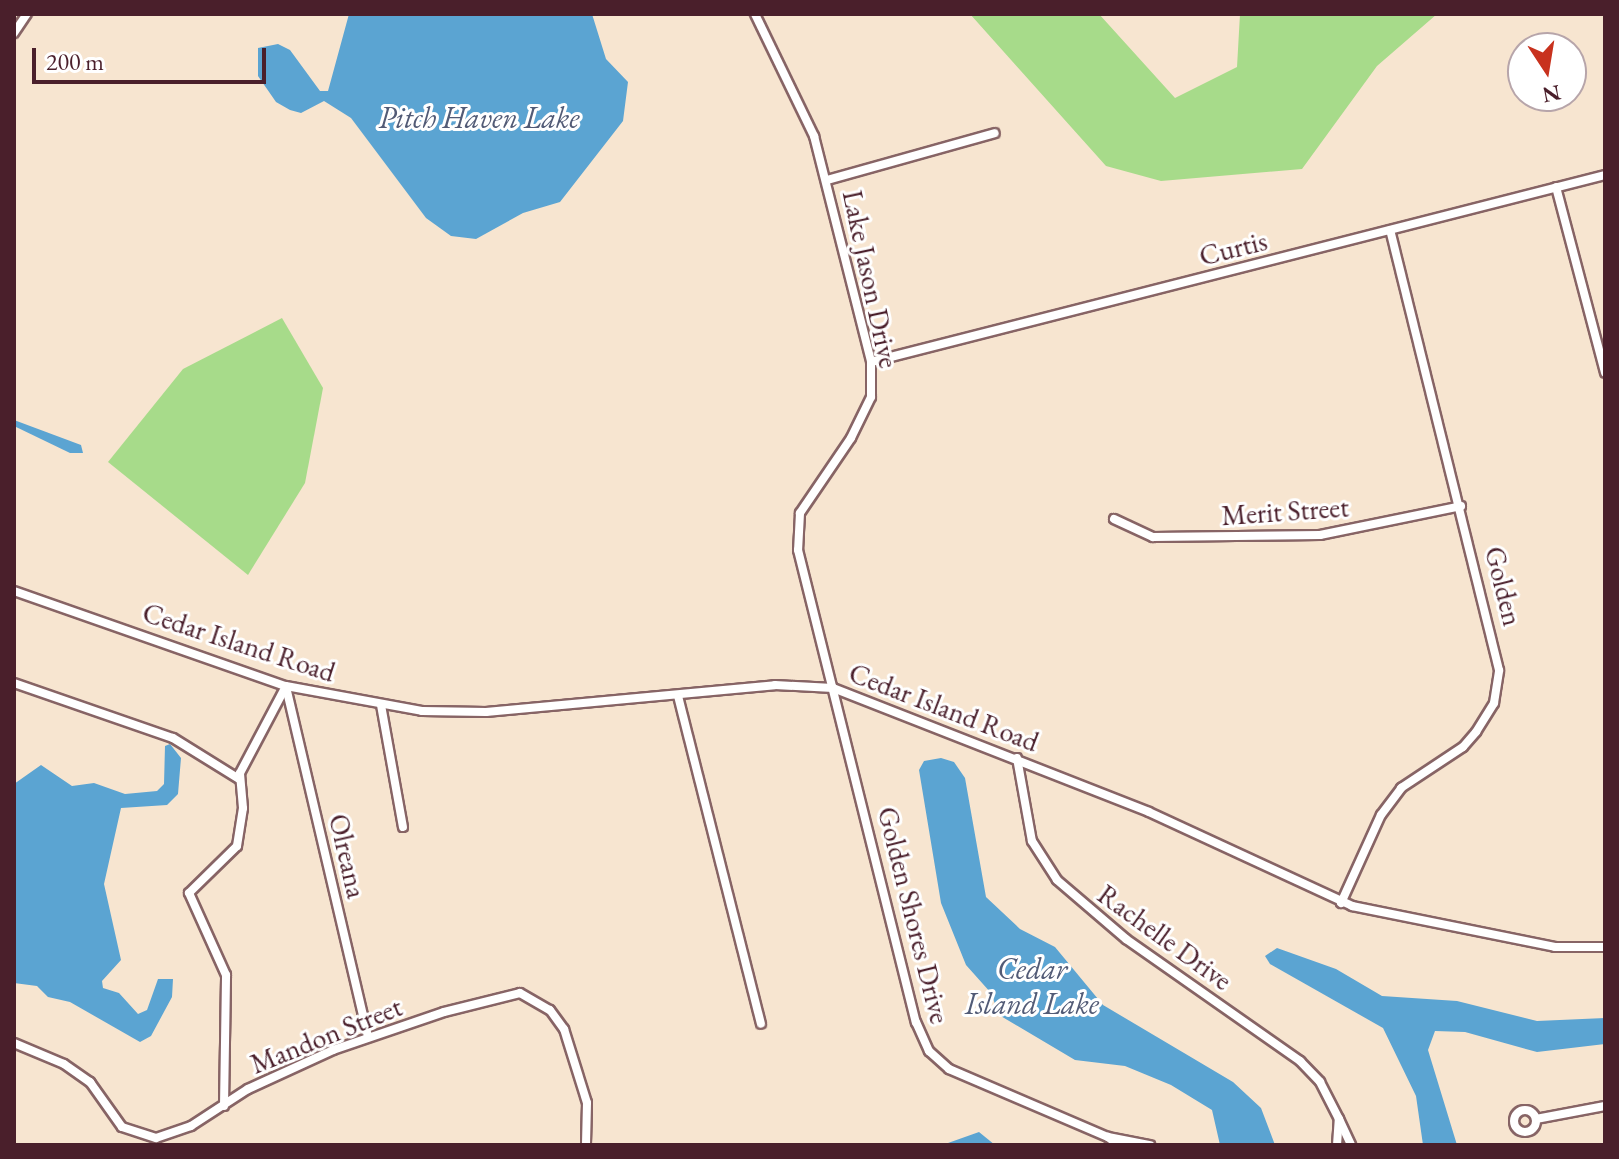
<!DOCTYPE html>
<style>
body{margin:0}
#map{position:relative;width:1619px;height:1159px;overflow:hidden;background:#f7e5d0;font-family:"EB Garamond",serif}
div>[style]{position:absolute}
.green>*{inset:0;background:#a7db8a}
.water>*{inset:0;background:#5ba4d2}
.roads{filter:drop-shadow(2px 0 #876465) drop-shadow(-2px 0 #876465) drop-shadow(0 2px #876465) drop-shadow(0 -2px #876465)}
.minor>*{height:8px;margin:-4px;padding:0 4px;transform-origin:4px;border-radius:4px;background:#fff}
.minor>.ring{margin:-4px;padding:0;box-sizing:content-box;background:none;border:8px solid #fff;border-radius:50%}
span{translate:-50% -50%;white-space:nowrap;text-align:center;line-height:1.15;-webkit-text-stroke:6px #fff;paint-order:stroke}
.street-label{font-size:28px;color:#4a1f2b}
.water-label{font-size:30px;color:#525b76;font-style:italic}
.frame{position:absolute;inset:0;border:16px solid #4a1f2b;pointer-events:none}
.north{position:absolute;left:1507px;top:32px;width:80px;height:80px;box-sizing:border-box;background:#fff;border:2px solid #b7a5aa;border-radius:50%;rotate:168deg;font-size:22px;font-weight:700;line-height:32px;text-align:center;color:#4a1f2b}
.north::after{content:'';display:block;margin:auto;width:28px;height:36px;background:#c8321e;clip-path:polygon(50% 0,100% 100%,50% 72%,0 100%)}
.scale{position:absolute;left:32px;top:48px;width:234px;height:36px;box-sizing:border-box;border:4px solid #4a1f2b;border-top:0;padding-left:10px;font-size:24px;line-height:28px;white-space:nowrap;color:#4a1f2b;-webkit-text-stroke:6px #fff;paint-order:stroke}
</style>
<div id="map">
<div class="green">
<i style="clip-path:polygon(970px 14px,1099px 14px,1175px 98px,1237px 67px,1240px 14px,1437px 14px,1377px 66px,1302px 169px,1161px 181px,1106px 166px)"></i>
<i style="clip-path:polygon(282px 318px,323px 388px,305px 483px,248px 575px,108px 462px,183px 369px)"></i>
</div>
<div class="water">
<i style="clip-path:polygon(349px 14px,592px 14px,606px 59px,628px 82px,623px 121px,560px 202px,523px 213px,476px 239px,451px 236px,426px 218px,351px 118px,324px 101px,301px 113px,290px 110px,276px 102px,258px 76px,258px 48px,278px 44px,290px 50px,320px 91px,328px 91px)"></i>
<i style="clip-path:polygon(14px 420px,81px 445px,83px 453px,70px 453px,14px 426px)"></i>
<i style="clip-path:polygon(170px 744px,181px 758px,178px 794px,167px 805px,121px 808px,104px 884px,121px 960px,102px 981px,103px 988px,119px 993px,138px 1014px,147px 1010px,158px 979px,173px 979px,172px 997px,151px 1036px,140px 1042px,70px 1002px,48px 997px,37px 986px,14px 983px,14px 784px,41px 765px,72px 786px,94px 783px,125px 794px,157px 791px,164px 784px,165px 746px)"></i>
<i style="clip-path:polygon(941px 758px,954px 762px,965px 778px,986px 897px,1020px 929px,1055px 947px,1103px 1005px,1233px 1082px,1261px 1108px,1275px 1145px,1220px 1145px,1212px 1110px,1171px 1085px,1125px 1066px,1075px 1060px,999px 1015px,991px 993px,966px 965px,941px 903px,919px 770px,924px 761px)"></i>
<i style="clip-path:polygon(1277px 948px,1336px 969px,1382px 996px,1457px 1001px,1537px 1021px,1605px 1018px,1605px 1044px,1537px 1052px,1465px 1032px,1435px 1031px,1428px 1050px,1457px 1145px,1423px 1145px,1416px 1096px,1383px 1028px,1270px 964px,1265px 956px)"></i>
<i style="clip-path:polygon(979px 1132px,995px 1145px,905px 1145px,948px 1143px)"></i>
</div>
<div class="roads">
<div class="minor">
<i style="left:755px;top:14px;width:136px;rotate:64.2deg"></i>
<i style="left:814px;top:136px;width:233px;rotate:75.8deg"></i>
<i style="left:871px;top:362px;width:35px;rotate:90deg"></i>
<i style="left:871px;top:397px;width:46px;rotate:116deg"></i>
<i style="left:851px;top:438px;width:91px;rotate:124.2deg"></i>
<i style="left:800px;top:513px;width:37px;rotate:93deg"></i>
<i style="left:798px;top:550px;width:487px;rotate:76deg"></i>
<i style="left:916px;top:1022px;width:32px;rotate:66deg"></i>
<i style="left:929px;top:1051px;width:27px;rotate:42deg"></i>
<i style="left:949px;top:1069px;width:173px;rotate:23.2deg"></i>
<i style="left:14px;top:33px;width:23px;rotate:-56deg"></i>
<i style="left:827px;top:180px;width:174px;rotate:-15.6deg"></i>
<i style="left:1556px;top:187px;width:192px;rotate:75.2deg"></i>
<i style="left:871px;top:362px;width:757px;rotate:-14.29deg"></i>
<i style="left:1114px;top:519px;width:43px;rotate:24.8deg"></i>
<i style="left:1153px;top:537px;width:167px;rotate:-0.7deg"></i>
<i style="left:1320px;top:535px;width:144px;rotate:-11.6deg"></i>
<i style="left:14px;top:591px;width:288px;rotate:19.3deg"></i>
<i style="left:286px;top:686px;width:138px;rotate:10.4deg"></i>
<i style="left:422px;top:711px;width:64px;rotate:0.9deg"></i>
<i style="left:486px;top:712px;width:290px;rotate:-5.3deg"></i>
<i style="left:775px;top:685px;width:58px;rotate:3deg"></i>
<i style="left:833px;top:688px;width:339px;rotate:21.4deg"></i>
<i style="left:1149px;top:812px;width:224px;rotate:24.8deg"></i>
<i style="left:1352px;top:906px;width:207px;rotate:11.4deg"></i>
<i style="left:1555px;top:947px;width:50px"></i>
<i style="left:14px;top:683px;width:168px;rotate:19.1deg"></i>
<i style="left:173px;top:738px;width:78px;rotate:31.8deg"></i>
<i style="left:286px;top:687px;width:359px;rotate:76.8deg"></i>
<i style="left:678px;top:696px;width:338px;rotate:75.8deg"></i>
<i style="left:381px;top:705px;width:124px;rotate:79.8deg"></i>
<i style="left:1017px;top:758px;width:84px;rotate:79.8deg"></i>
<i style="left:1032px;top:841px;width:46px;rotate:57.3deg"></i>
<i style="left:1057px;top:880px;width:91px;rotate:40.5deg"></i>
<i style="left:1126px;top:939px;width:213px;rotate:35deg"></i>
<i style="left:1300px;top:1061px;width:29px;rotate:46deg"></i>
<i style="left:1320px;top:1082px;width:42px;rotate:62.8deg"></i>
<i style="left:1341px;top:903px;width:97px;rotate:-65.6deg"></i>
<i style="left:1381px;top:815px;width:34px;rotate:-53deg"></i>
<i style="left:1401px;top:788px;width:74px;rotate:-33.5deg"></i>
<i style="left:1463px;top:747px;width:20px;rotate:-49deg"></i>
<i style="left:1476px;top:732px;width:34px;rotate:-58deg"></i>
<i style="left:1494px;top:703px;width:33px;rotate:-81deg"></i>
<i style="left:1499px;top:670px;width:453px;rotate:-103.9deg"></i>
<i style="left:14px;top:1043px;width:54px;rotate:22.8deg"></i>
<i style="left:64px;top:1064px;width:32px;rotate:35deg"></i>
<i style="left:90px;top:1082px;width:55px;rotate:54.6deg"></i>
<i style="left:122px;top:1127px;width:36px;rotate:18deg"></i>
<i style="left:156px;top:1138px;width:37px;rotate:-19deg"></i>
<i style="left:191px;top:1126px;width:68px;rotate:-33deg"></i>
<i style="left:248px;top:1089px;width:94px;rotate:-24.6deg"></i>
<i style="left:333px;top:1050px;width:117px;rotate:-18.9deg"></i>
<i style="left:444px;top:1012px;width:78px;rotate:-14deg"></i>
<i style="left:520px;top:993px;width:34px;rotate:30deg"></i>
<i style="left:550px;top:1010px;width:24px;rotate:54deg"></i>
<i style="left:564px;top:1029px;width:77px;rotate:72.7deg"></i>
<i style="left:587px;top:1103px;width:42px;rotate:91.4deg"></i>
<i style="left:224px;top:1106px;width:131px;rotate:-89.1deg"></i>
<i style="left:226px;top:975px;width:90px;rotate:-114.3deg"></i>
<i style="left:189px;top:893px;width:67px;rotate:-44.4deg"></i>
<i style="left:237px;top:846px;width:38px;rotate:-81deg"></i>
<i style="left:243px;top:808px;width:35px;rotate:-95deg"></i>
<i style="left:240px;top:773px;width:98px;rotate:-62.1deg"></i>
<i class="ring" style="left:1514px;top:1110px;width:14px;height:14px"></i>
<i style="left:1536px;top:1119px;width:70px;rotate:-10.7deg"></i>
<i style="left:1118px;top:1145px;width:13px;rotate:-141deg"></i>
<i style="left:1108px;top:1137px;width:43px;rotate:10.8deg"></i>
<i style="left:1337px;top:1145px;width:26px;rotate:-86deg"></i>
<i style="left:1339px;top:1119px;width:29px;rotate:65deg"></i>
</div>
</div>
<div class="street-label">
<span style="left:1233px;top:248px;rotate:-14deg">Curtis</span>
<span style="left:871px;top:279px;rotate:78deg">Lake Jason Drive</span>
<span style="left:1285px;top:511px;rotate:-4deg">Merit Street</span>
<span style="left:1504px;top:586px;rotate:76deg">Golden</span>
<span style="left:239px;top:642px;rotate:18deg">Cedar Island Road</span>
<span style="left:944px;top:707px;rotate:21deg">Cedar Island Road</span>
<span style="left:348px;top:856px;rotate:77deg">Olreana</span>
<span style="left:914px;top:915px;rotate:76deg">Golden Shores Drive</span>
<span style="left:1165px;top:937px;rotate:36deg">Rachelle Drive</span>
<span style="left:326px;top:1035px;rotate:-22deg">Mandon Street</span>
</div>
<div class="water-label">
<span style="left:479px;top:118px">Pitch Haven Lake</span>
<span style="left:1032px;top:986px">Cedar<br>Island Lake</span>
</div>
<div class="frame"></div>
<div class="north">N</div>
<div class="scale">200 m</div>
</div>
